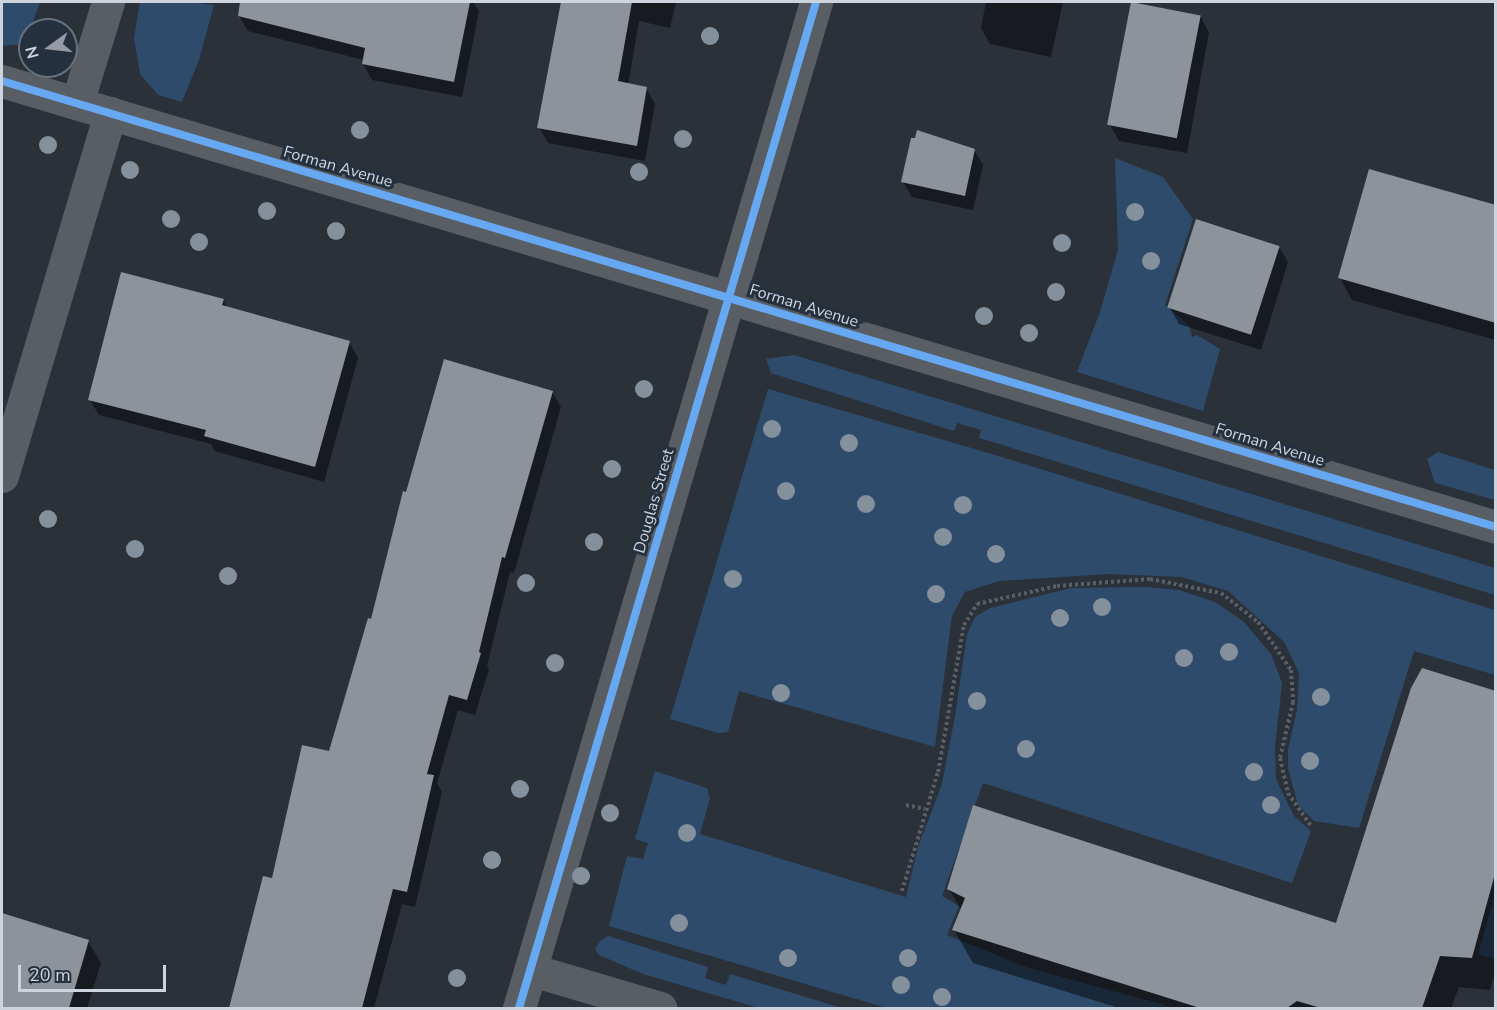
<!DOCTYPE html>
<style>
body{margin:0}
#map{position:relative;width:1497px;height:1010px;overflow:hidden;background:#2b3139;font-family:"Nunito Sans",sans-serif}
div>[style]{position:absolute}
.green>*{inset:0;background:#2e4b6c}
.shadow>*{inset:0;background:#0007}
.building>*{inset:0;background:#8d939a;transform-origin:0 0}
.path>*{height:4px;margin-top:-2px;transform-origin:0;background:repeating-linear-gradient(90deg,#5b5f64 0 3px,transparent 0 6px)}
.minor>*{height:33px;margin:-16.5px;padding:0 16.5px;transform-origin:16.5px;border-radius:16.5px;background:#595e64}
.cycleway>*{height:8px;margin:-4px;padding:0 4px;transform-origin:4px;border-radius:4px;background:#66a8f1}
.trees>*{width:18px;height:18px;margin:-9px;border-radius:50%;background:#85909d}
span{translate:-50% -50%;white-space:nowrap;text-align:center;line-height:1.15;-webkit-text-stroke:6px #25303f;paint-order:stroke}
.street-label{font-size:16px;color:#cdd4dd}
.frame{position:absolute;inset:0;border:3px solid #cdd4dd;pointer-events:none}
.north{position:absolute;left:18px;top:18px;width:60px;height:60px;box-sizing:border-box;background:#25303f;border:2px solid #68727e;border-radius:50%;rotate:255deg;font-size:16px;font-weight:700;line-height:24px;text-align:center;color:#cdd4dd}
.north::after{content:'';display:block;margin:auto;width:21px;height:27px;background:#949ba4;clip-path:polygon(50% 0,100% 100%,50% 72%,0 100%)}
.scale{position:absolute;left:18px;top:965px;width:148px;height:27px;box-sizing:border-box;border:3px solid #cdd4dd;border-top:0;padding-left:8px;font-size:18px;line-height:21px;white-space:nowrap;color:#cdd4dd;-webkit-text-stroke:4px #25303f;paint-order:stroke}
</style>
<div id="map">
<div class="green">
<i style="clip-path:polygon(2px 2px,40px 2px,25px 44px,2px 46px)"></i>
<i style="clip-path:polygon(140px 2px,190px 2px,214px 5px,199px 60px,182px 102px,158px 95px,140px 74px,134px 38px)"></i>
<i style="clip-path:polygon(1115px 158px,1163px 177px,1193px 219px,1165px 305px,1189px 325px,1192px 337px,1197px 335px,1220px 349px,1203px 411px,1077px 372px,1100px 312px,1118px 250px)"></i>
<i style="clip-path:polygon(794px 355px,1495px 568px,1495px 595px,979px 438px,981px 430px,957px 423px,954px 431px,771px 373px,766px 359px)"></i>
<i style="clip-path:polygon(768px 389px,992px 454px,1495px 610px,1495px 675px,1414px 651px,1359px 828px,1314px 821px,1298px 805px,1288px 768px,1288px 749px,1297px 710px,1299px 673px,1284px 642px,1228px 591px,1181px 577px,1108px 574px,999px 581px,965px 592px,952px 616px,935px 747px,739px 691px,728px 732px,718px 733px,670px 719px)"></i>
<i style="clip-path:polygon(1438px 452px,1495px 470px,1495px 500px,1435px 483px,1427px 459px)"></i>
<i style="clip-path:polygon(1145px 587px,1179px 590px,1215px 602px,1244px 622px,1271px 654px,1282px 683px,1275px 747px,1276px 779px,1294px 816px,1311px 831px,1292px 883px,983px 783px,942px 896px,959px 906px,947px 935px,1026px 967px,1175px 1008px,887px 1008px,609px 926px,627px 856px,643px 859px,648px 843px,635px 839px,655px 771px,707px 788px,710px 798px,700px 834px,906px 897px,918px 847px,942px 784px,955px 716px,967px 634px,975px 617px,990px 608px,1071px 588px)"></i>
<i style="clip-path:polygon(1495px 894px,1495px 959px,1478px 954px)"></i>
<i style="clip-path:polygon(608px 936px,708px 967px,705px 978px,726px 985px,730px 974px,842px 1008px,759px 1008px,643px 974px,599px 955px,595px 949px,601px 940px)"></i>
</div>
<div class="shadow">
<i style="clip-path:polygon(242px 2px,473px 2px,479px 11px,462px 97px,372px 80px,363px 64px,364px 60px,248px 31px,239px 16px)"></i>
<i style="clip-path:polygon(596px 2px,676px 2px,670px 28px,639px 21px,628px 85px,646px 88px,655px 104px,645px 161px,548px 143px,539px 127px,588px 43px)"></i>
<i style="clip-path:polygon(986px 2px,1063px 2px,1051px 57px,990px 44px,981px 28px)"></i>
<i style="clip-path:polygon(1200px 16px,1209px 32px,1187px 153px,1119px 141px,1110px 125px)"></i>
<i style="clip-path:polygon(974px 150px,983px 165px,973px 210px,912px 197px,903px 182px)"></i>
<i style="clip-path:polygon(1496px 207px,1496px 340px,1352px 300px,1340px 278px)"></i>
<i style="clip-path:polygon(1279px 247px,1288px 262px,1261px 350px,1179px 324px,1170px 308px)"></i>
<i style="clip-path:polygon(223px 300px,228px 309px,349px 342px,358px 358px,324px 482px,215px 451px,211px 444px,99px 415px,90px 400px)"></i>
<i style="clip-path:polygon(552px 392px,561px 407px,514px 573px,510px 572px,487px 666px,489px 669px,475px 715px,458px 710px,437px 783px,442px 792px,415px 907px,402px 904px,374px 1008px,230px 1008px,264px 878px,273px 880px,330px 753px,372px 621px,407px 493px)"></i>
<i style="clip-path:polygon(1496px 693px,1496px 969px,1490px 990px,1459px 987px,1451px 1008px,1119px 1008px,973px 963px,954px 930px,962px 911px,949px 889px,1337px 925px)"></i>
<i style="clip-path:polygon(2px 915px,88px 941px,101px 963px,87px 1008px,2px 1008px)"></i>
</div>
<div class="building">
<i style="clip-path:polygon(240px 2px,470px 2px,454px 82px,362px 64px,365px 48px,238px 16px)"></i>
<i style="clip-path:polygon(561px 2px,632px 2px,618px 81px,647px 87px,637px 146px,537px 128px)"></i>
<i style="left:1131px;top:2px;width:71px;height:125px;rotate:11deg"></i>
<i style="clip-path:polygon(917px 130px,975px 149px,965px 196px,901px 182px,911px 138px,915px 138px)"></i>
<i style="clip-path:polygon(1369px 169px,1496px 205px,1496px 323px,1338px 278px)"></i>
<i style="left:1196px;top:219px;width:88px;height:93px;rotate:18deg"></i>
<i style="clip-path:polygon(121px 272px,224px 299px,222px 305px,350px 341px,315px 467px,204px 436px,206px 430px,88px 400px)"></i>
<i style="clip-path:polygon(444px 359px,553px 391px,505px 558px,502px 557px,479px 652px,481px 653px,467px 700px,449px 695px,427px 774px,434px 775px,407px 892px,393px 889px,362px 1008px,229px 1008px,263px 876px,272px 878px,302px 745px,329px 751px,368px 618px,371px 619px,403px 491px,406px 492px)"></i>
<i style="clip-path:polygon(1422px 668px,1496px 691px,1496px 870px,1472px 958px,1440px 956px,1422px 1008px,1321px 1008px,1297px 1001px,1287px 1008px,1200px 1008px,952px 930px,965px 898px,947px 889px,973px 805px,1336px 923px,1411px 688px)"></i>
<i style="clip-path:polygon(2px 913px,89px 940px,69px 1008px,2px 1008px)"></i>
</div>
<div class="path">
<i style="left:906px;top:805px;width:19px;rotate:12deg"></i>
<i style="left:902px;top:891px;width:124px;rotate:-73.2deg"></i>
<i style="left:938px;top:772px;width:149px;rotate:-80deg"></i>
<i style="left:964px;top:625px;width:25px;rotate:-58deg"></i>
<i style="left:977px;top:604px;width:82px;rotate:-12.7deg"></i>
<i style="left:1057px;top:586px;width:93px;rotate:-4.3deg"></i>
<i style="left:1150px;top:579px;width:72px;rotate:11.2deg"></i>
<i style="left:1221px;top:593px;width:47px;rotate:38.1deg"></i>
<i style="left:1258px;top:622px;width:58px;rotate:55.5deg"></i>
<i style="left:1291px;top:670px;width:32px;rotate:86deg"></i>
<i style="left:1293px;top:702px;width:57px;rotate:103.1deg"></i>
<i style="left:1280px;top:758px;width:36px;rotate:77deg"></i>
<i style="left:1288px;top:793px;width:40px;rotate:55.1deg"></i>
</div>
<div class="minor">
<i style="left:2px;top:81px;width:1559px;rotate:16.62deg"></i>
<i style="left:77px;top:103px;width:106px;rotate:-72.9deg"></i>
<i style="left:2px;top:476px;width:379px;rotate:-73.4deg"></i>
<i style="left:532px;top:970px;width:134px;rotate:16.5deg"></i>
<i style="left:519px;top:1008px;width:1049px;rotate:-73.55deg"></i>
</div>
<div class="cycleway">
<i style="left:2px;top:81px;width:1559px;rotate:16.62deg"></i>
<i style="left:519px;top:1008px;width:1049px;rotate:-73.55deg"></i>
</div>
<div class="trees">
<i style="left:710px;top:36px"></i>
<i style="left:360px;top:130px"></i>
<i style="left:683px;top:139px"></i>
<i style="left:48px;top:145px"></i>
<i style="left:130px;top:170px"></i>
<i style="left:639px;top:172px"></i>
<i style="left:267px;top:211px"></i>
<i style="left:1135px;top:212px"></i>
<i style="left:171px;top:219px"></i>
<i style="left:336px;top:231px"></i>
<i style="left:199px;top:242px"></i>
<i style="left:1062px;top:243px"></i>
<i style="left:1151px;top:261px"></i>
<i style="left:1056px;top:292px"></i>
<i style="left:984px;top:316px"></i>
<i style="left:1029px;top:333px"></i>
<i style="left:644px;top:389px"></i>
<i style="left:772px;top:429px"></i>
<i style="left:849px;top:443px"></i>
<i style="left:612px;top:469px"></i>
<i style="left:786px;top:491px"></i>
<i style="left:866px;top:504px"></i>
<i style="left:963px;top:505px"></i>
<i style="left:48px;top:519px"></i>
<i style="left:943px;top:537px"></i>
<i style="left:594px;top:542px"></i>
<i style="left:135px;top:549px"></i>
<i style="left:996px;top:554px"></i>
<i style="left:228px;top:576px"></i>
<i style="left:733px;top:579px"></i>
<i style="left:526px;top:583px"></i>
<i style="left:936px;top:594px"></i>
<i style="left:1102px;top:607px"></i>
<i style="left:1060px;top:618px"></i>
<i style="left:1229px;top:652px"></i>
<i style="left:1184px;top:658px"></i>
<i style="left:555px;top:663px"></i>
<i style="left:781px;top:693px"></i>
<i style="left:1321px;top:697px"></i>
<i style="left:977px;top:701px"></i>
<i style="left:1026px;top:749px"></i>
<i style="left:1310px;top:761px"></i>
<i style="left:1254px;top:772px"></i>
<i style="left:520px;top:789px"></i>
<i style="left:1271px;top:805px"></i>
<i style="left:610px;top:813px"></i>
<i style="left:687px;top:833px"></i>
<i style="left:492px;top:860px"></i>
<i style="left:581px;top:876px"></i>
<i style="left:679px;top:923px"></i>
<i style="left:788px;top:958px"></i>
<i style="left:908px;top:958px"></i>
<i style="left:457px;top:978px"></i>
<i style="left:901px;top:985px"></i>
<i style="left:942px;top:997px"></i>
</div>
<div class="street-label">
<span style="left:338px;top:167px;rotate:16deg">Forman Avenue</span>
<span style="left:804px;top:306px;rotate:17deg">Forman Avenue</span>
<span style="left:1270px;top:445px;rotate:17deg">Forman Avenue</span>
<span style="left:654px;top:501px;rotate:-74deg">Douglas Street</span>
</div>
<div class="frame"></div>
<div class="north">N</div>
<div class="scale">20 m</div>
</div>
